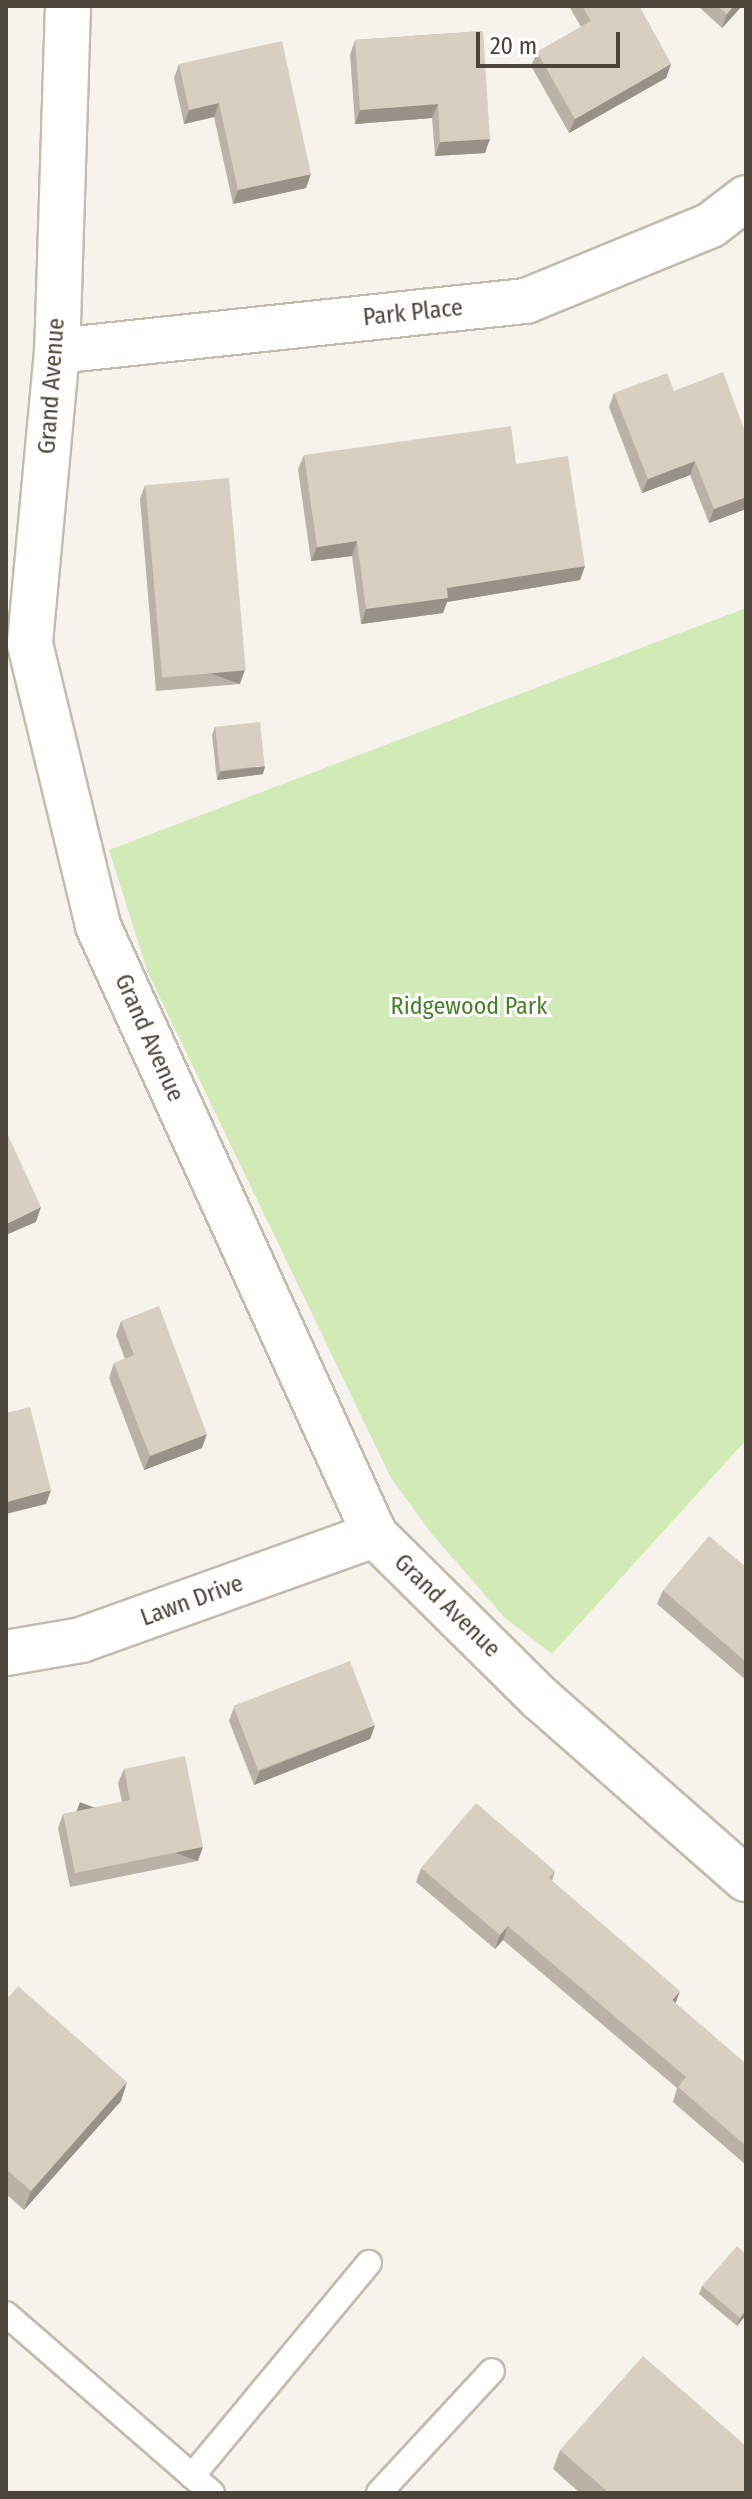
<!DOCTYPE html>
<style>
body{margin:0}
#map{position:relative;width:752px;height:2499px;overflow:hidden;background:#f6f3ec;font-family:"Fira Sans Condensed",sans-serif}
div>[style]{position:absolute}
.green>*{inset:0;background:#d2eab5}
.roads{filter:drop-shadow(2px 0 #c2bbae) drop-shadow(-2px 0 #c2bbae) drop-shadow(0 2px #c2bbae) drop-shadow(0 -2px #c2bbae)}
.lane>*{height:24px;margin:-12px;padding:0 12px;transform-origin:12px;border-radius:12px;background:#fff}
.street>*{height:44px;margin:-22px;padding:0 22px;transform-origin:22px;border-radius:22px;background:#fff}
.wall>*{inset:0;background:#bab2a6}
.shaded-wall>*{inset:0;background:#979187;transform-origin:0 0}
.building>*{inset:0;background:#d8cfc1;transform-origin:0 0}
span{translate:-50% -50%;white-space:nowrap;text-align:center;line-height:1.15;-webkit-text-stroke:6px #fff;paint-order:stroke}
.street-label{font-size:24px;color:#4b4439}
.park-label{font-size:24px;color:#4a7f2a}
.frame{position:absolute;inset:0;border:8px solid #4b4439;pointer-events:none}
.scale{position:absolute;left:476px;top:32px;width:144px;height:36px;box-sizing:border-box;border:4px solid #4b4439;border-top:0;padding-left:10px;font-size:24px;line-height:28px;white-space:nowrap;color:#4b4439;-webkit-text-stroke:6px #fff;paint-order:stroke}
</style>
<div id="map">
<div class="green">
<i style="clip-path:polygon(746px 608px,746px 1440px,552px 1654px,505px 1618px,431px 1533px,391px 1478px,148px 973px,109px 850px)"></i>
</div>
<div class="roads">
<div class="lane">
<i style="left:6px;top:2314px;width:273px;rotate:41deg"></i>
<i style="left:192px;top:2476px;width:277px;rotate:-50.3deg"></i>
<i style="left:379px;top:2493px;width:166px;rotate:-47.2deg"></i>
</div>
<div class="street">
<i style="left:68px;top:6px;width:345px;rotate:91.8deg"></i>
<i style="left:57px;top:351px;width:294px;rotate:95.3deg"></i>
<i style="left:30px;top:644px;width:290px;rotate:76.4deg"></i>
<i style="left:98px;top:926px;width:669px;rotate:65.54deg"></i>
<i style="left:375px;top:1535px;width:233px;rotate:44.7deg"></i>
<i style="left:541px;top:1699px;width:273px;rotate:41.3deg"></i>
<i style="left:57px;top:351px;width:472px;rotate:-6.1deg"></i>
<i style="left:526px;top:301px;width:200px;rotate:-22.3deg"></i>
<i style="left:711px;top:225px;width:44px;rotate:-37.6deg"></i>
<i style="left:6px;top:1653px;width:76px;rotate:-9.8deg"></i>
<i style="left:81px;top:1640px;width:312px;rotate:-19.7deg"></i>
</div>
</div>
<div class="wall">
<i style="clip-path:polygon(569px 6px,639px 6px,671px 64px,666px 78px,569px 133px,531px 66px,537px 52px,581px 27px)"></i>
<i style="clip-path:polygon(698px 6px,742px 6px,722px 28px)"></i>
<i style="clip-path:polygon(483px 31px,485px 153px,435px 156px,432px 118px,355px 124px,350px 55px,355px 40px)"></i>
<i style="clip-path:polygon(179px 64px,306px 188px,233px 204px,214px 117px,184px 124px,174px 78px)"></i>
<i style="clip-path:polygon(674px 391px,746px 434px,746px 509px,709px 523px,690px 475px,642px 493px,609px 407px,614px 393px)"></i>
<i style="clip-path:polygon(304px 455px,516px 464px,585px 566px,580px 580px,447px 602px,443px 613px,361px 624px,352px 556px,311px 561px,298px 469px)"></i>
<i style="clip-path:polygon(145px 485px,240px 684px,156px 691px,140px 499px)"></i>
<i style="clip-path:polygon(215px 727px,263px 774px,217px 780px,212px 735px)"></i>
<i style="clip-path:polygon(121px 1321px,202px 1448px,144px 1470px,109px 1378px,114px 1363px,125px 1359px,116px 1335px)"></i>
<i style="clip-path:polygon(746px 1567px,746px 1680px,657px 1604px,663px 1590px)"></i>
<i style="clip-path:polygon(234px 1707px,375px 1725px,370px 1739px,254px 1785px,229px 1721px)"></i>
<i style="clip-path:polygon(124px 1769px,198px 1861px,70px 1887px,58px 1828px,63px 1814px,122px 1802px,118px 1783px)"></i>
<i style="clip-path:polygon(421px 1868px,555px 1871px,552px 1881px,675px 2003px,746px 2064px,746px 2165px,673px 2102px,677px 2088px,503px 1940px,495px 1949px,416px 1882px)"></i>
<i style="clip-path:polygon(6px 2000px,121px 2101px,24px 2210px,6px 2194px)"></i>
<i style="clip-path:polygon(746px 2254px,746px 2315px,737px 2326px,699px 2294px,702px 2286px)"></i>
<i style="clip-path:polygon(560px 2450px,746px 2493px,580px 2493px,553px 2469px)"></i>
</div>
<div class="shaded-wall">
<i style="clip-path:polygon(734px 6px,742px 6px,722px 28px,727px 14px)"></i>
<i style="clip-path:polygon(671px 64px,666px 78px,569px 133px,575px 119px)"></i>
<i style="clip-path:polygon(219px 103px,214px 117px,184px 124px,189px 110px)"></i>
<i style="clip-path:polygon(438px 104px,432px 118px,355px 124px,360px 110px)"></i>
<i style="clip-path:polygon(490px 139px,485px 153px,435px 156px,440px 142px)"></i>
<i style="clip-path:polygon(311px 174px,306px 188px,233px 204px,238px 190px)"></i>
<i style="clip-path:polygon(695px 461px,690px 475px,642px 493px,648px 479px)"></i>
<i style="clip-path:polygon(746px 497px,746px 509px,709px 523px,714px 509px)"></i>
<i style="clip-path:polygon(357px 541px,352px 556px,311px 561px,317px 547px)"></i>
<i style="clip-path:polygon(585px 566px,580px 580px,447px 602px,443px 613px,361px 624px,366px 609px,447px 588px)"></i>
<i style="left:245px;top:670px;width:15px;height:84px;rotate:110deg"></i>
<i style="clip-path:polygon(265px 766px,263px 774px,217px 780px,220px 772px)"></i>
<i style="clip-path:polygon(41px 1207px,36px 1222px,6px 1235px,6px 1224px)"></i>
<i style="clip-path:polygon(207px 1434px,202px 1448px,144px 1470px,150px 1456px)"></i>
<i style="clip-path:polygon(51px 1490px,46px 1504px,6px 1514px,6px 1502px)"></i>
<i style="clip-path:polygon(375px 1725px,370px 1739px,254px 1785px,260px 1771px)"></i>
<i style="left:203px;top:1847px;width:15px;height:131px;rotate:110deg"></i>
<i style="clip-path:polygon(508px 1926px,503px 1940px,495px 1949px,500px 1935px)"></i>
<i style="clip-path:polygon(680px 1991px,675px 2005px,672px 2000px)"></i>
<i style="clip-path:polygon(127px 2082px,121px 2101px,24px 2210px,31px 2191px)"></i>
<i style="clip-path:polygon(746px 2310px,746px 2315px,737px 2326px,740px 2318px)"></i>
</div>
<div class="building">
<i style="clip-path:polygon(582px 6px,639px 6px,671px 64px,575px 119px,537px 52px,591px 21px)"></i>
<i style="clip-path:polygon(718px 6px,734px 6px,727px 14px)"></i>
<i style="clip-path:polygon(483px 31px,490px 139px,440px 142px,438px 104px,360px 110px,355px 40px)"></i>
<i style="clip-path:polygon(282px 41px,311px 174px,238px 190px,219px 103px,189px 110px,179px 64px)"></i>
<i style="clip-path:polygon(723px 372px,746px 434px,746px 497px,714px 509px,695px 461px,648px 479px,614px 393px,667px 373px,674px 391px)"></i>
<i style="clip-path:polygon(511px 426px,516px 464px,568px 456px,585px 566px,447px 588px,448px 598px,366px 609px,357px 541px,317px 547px,304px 455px)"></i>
<i style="left:229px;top:478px;width:193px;height:84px;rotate:85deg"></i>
<i style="left:260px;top:722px;width:44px;height:45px;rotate:84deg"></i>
<i style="clip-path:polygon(6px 1131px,41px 1207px,6px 1224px)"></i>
<i style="clip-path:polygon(159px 1306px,207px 1434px,150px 1456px,114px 1363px,134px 1355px,121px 1321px)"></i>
<i style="clip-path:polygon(30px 1407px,51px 1490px,6px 1502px,6px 1413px)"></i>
<i style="clip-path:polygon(709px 1536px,746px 1567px,746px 1662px,663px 1590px)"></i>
<i style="left:350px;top:1661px;width:69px;height:125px;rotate:69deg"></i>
<i style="clip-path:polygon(185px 1756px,203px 1847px,75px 1873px,63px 1814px,130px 1800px,124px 1769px)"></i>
<i style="clip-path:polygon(476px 1803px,555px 1871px,549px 1878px,680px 1991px,672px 2000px,746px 2064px,746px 2146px,678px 2087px,686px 2077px,508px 1926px,500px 1935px,421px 1868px)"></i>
<i style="clip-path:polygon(18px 1986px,127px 2082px,31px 2191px,6px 2169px,6px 2000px)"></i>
<i style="clip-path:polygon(737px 2246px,746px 2254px,746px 2310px,740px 2318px,702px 2286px)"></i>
<i style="clip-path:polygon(643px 2356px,746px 2446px,746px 2493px,609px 2493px,560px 2450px)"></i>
</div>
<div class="street-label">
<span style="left:413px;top:313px;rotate:-6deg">Park Place</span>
<span style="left:52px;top:386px;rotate:-86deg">Grand Avenue</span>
<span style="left:149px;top:1038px;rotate:66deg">Grand Avenue</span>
<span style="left:192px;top:1601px;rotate:-20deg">Lawn Drive</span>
<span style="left:447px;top:1606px;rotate:44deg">Grand Avenue</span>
</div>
<div class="park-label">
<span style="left:469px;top:1007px">Ridgewood Park</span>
</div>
<div class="frame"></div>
<div class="scale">20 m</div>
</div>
